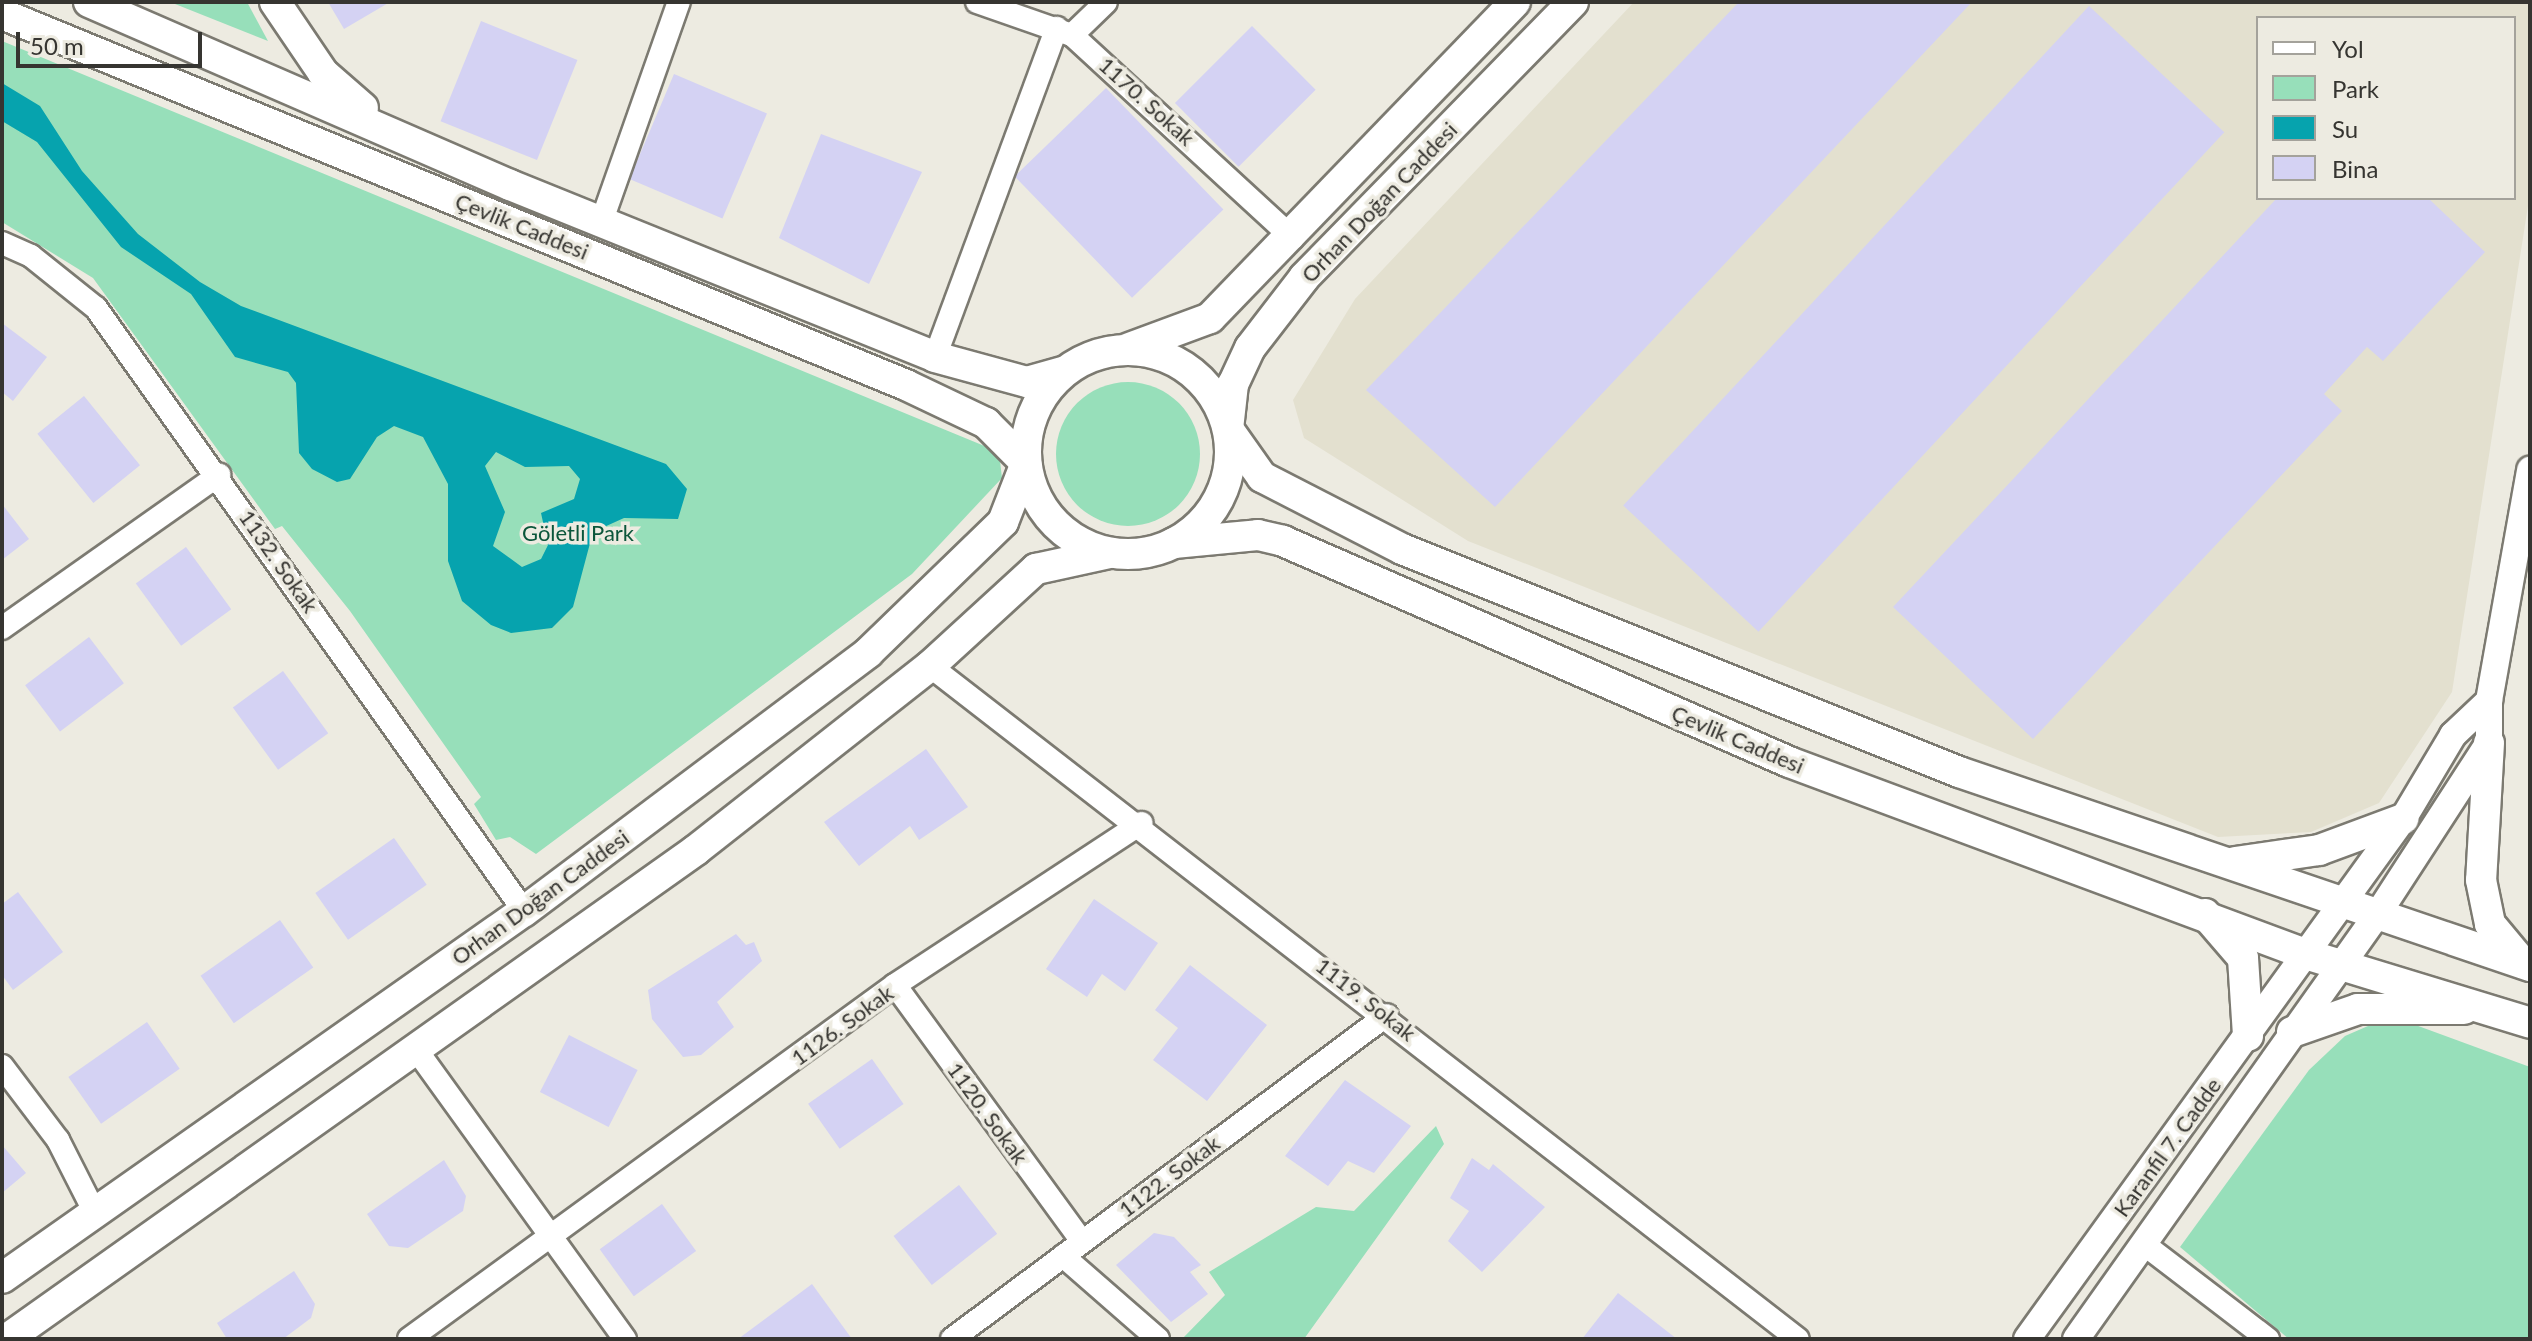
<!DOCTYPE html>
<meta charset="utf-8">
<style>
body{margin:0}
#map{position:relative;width:2532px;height:1341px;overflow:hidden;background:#edebe1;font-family:Lato,sans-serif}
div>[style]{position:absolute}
.built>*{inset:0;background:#e3e0cf}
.green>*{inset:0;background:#97dfba}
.round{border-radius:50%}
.water>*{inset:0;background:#06a3ae}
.building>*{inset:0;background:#d4d2f3;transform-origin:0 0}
.roads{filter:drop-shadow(2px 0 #7c7a71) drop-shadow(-2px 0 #7c7a71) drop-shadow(0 2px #7c7a71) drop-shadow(0 -2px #7c7a71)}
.minor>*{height:22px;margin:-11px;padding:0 11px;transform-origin:11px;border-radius:11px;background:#fff}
.tertiary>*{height:26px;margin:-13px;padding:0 13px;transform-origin:13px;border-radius:13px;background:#fff}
.secondary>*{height:30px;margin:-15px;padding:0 15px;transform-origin:15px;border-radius:15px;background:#fff}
.secondary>.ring{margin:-15px;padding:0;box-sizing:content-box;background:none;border:30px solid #fff;border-radius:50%}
span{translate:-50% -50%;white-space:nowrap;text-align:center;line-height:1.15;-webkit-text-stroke:7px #edebe1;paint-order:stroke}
.street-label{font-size:22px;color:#363531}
.park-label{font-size:22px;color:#0b563a}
.frame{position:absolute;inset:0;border:4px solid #363531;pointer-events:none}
.legend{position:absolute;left:2256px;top:16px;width:260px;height:184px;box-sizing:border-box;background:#edebe1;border:2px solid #a4a29b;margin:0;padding:10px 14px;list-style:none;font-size:24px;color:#363531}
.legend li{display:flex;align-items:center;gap:16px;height:40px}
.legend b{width:40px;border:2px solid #a4a29b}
.scale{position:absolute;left:16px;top:32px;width:186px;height:36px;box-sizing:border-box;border:4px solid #363531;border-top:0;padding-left:10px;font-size:24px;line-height:28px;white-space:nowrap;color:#363531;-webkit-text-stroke:6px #edebe1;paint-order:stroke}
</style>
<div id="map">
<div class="built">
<i style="clip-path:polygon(evenodd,1634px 2px,2530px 2px,2530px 193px,2452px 692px,2379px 803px,2311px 832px,2218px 837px,1468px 541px,1304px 438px,1293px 400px,1355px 299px,1634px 2px,2258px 18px,2514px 18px,2514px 198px,2258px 198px,2258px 18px)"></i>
</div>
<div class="green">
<i style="clip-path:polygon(170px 2px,247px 2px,268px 41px)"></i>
<i style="clip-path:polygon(2px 41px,999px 452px,1002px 478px,912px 574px,536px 854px,510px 837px,496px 840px,474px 804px,481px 797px,350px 611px,282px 526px,275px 529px,93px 278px,2px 222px)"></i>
<i class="round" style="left:1056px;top:382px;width:144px;height:144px"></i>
<i style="clip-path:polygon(2391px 1016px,2530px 1067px,2530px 1339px,2289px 1339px,2180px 1247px,2309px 1070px,2345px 1036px)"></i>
<i style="clip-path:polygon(1436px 1126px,1444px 1144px,1304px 1339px,1183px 1338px,1225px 1295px,1209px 1272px,1316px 1207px,1354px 1211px)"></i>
</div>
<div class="water">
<i style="clip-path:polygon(evenodd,2px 83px,40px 106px,82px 171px,138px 234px,200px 282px,241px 306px,666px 464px,687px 489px,678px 519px,624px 518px,593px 532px,573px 607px,552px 628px,511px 633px,491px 625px,462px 601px,448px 561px,448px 484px,423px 437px,394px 426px,377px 437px,350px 479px,337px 482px,312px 469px,299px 453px,296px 383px,288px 372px,235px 357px,191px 294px,121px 247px,37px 142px,2px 121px,2px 83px,496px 452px,525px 467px,569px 466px,580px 479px,574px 499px,541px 513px,548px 545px,541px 559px,522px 567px,493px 546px,505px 512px,485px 466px,496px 452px)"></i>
</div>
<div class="building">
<i style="clip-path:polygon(328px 2px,390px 2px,344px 29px)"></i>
<i style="clip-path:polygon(1739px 2px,1972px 2px,1495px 507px,1366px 390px)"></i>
<i style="left:2089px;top:6px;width:185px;height:683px;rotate:43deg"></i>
<i style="left:481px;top:21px;width:104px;height:108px;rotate:22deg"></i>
<i style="left:1252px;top:26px;width:90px;height:109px;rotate:45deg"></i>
<i style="left:674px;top:74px;width:101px;height:114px;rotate:23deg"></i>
<i style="left:1106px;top:88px;width:169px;height:127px;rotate:46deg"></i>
<i style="clip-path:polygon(821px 134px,922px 172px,869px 284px,779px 238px)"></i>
<i style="clip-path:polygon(2277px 198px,2428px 198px,2485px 252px,2383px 361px,2367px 347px,2324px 394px,2342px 411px,2033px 739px,1893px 607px)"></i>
<i style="clip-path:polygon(2px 323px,47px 357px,13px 401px,2px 392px)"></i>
<i style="left:84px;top:396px;width:89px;height:60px;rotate:51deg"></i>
<i style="clip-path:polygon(2px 504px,29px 539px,2px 560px)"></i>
<i style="left:186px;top:547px;width:77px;height:62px;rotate:54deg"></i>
<i style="left:89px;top:637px;width:58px;height:80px;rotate:53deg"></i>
<i style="left:283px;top:671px;width:77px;height:62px;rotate:54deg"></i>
<i style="clip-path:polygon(926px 749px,968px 807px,919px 840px,910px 826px,859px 866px,824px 822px)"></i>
<i style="left:394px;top:838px;width:57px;height:96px;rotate:55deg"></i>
<i style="clip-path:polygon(18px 892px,63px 952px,13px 990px,2px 975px,2px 904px)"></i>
<i style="clip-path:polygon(1094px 899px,1158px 943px,1125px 991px,1102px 974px,1087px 997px,1046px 969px)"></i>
<i style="left:280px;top:920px;width:58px;height:97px;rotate:55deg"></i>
<i style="clip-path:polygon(736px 934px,746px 945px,754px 942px,762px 961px,717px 1002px,734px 1027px,701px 1055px,683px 1057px,652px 1019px,648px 990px)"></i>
<i style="clip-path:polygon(1190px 965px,1267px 1025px,1207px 1101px,1153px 1060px,1178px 1028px,1155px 1010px)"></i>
<i style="left:147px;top:1022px;width:57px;height:96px;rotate:55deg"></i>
<i style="left:569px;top:1035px;width:77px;height:64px;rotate:27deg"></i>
<i style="left:872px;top:1059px;width:55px;height:78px;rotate:55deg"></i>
<i style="clip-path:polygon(1345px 1080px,1411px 1126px,1374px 1173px,1348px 1161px,1328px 1186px,1285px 1156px)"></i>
<i style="clip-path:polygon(2px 1145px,26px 1173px,2px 1193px)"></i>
<i style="clip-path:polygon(1472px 1158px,1489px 1170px,1493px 1164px,1545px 1207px,1482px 1272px,1448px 1241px,1469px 1211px,1450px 1198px)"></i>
<i style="clip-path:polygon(444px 1160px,466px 1196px,463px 1211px,408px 1248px,389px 1246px,367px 1214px)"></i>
<i style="left:959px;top:1185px;width:62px;height:83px;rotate:52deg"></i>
<i style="left:662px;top:1204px;width:58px;height:77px;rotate:54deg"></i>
<i style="clip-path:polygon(1154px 1233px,1174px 1237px,1201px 1265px,1190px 1272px,1208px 1294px,1171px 1322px,1116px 1265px)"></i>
<i style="clip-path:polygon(294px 1271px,315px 1304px,311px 1318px,283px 1339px,227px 1339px,217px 1323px)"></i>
<i style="clip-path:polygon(812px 1284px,852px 1339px,738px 1339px)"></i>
<i style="clip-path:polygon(1618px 1293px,1677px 1339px,1582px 1339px)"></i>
</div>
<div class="roads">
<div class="minor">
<i style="left:977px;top:2px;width:101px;rotate:19.2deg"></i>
<i style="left:1072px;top:35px;width:300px;rotate:42.6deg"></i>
<i style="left:1072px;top:35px;width:47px;rotate:-44.1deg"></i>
<i style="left:601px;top:223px;width:234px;rotate:-70.6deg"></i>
<i style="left:2px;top:243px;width:32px;rotate:24deg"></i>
<i style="left:31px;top:256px;width:83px;rotate:38.7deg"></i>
<i style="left:96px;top:308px;width:739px;rotate:54.63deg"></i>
<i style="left:935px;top:357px;width:351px;rotate:-69.7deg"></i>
<i style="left:2px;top:628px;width:266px;rotate:-35.2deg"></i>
<i style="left:930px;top:666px;width:1098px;rotate:37.79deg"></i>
<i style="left:895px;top:985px;width:317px;rotate:53.9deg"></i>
<i style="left:415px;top:1048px;width:359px;rotate:54.2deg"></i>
<i style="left:2px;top:1066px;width:93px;rotate:52.9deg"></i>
<i style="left:58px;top:1140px;width:82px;rotate:63.1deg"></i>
<i style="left:2145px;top:1245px;width:155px;rotate:37.4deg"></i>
<i style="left:1063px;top:1256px;width:126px;rotate:41.1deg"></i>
<i style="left:409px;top:1339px;width:601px;rotate:-36.07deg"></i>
<i style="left:895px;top:985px;width:295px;rotate:-33.3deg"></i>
<i style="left:952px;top:1339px;width:542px;rotate:-36.68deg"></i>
</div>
<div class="tertiary">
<i style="left:2027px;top:1339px;width:642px;rotate:-54.13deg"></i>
<i style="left:2403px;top:819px;width:98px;rotate:-59.2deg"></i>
<i style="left:2453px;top:735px;width:50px;rotate:-43.4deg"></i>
<i style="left:2076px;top:1339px;width:527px;rotate:-54.65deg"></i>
<i style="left:2381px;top:909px;width:198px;rotate:-57deg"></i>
<i style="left:2489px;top:743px;width:42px;rotate:-90deg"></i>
<i style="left:2489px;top:701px;width:235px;rotate:-79.9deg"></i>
</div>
<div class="secondary">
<i style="left:89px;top:2px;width:459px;rotate:23.5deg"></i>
<i style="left:510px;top:185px;width:458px;rotate:22deg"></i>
<i style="left:935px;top:357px;width:95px;rotate:15.2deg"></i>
<i style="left:1027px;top:382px;width:37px;rotate:-16deg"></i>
<i style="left:275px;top:2px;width:86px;rotate:55.9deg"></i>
<i style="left:323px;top:73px;width:53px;rotate:41.2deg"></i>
<i style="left:1573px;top:2px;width:385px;rotate:134.3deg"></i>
<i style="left:1304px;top:278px;width:88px;rotate:127.6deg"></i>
<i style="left:1250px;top:348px;width:40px;rotate:115deg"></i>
<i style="left:1233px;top:384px;width:45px;rotate:96.3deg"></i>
<i style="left:1228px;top:429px;width:59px;rotate:54.7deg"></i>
<i style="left:1262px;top:477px;width:157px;rotate:27.2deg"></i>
<i style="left:1402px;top:549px;width:600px;rotate:21.82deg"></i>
<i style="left:1959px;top:772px;width:603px;rotate:18.77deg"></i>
<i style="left:2px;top:14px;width:977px;rotate:22.31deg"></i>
<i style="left:906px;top:385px;width:89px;rotate:25.4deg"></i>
<i style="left:986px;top:423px;width:57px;rotate:45deg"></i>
<i style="left:1026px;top:463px;width:63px;rotate:111.3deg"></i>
<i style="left:1003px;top:522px;width:188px;rotate:135.9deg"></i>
<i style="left:868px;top:653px;width:430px;rotate:143.1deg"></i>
<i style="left:524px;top:911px;width:638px;rotate:144.89deg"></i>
<i style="left:1129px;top:348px;width:86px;rotate:-20.3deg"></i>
<i style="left:1210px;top:318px;width:439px;rotate:-46deg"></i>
<i class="ring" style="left:1026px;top:350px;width:174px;height:174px"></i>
<i style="left:1174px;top:543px;width:84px;rotate:-5.4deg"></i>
<i style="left:1258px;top:535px;width:26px;rotate:13deg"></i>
<i style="left:1283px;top:541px;width:552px;rotate:23.59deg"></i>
<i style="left:1789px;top:762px;width:551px;rotate:20.41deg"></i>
<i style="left:2305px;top:954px;width:235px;rotate:17deg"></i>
<i style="left:2489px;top:743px;width:137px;rotate:93.3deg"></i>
<i style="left:2481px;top:880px;width:45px;rotate:78.4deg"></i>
<i style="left:2490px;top:924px;width:48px;rotate:50deg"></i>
<i style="left:2235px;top:862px;width:85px;rotate:-8.1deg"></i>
<i style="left:2319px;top:850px;width:90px;rotate:-20.3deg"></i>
<i style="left:2205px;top:914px;width:58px;rotate:49.2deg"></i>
<i style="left:2243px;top:958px;width:78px;rotate:86.3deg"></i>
<i style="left:2292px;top:1032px;width:70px;rotate:-19.2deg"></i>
<i style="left:2358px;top:1009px;width:106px"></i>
<i style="left:7px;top:1339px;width:845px;rotate:-35.36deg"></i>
<i style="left:696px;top:850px;width:298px;rotate:-38.2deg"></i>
<i style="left:930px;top:666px;width:144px;rotate:-42.5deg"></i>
<i style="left:1036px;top:569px;width:76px;rotate:-12.2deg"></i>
</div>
</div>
<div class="street-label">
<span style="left:1147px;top:101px;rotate:42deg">1170. Sokak</span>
<span style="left:1379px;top:202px;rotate:-46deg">Orhan Doğan Caddesi</span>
<span style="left:522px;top:226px;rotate:22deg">Çevlik Caddesi</span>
<span style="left:279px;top:561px;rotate:55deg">1132. Sokak</span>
<span style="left:1738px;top:739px;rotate:23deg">Çevlik Caddesi</span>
<span style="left:540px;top:897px;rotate:-36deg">Orhan Doğan Caddesi</span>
<span style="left:1366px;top:999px;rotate:38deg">1119. Sokak</span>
<span style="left:842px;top:1025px;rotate:-36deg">1126. Sokak</span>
<span style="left:988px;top:1113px;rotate:54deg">1120. Sokak</span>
<span style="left:2167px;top:1147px;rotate:-54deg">Karanfil 7. Cadde</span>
<span style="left:1169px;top:1176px;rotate:-37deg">1122. Sokak</span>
</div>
<div class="park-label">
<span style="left:578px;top:533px">Göletli Park</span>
</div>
<div class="frame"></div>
<ul class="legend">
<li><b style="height:10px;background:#fff"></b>Yol</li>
<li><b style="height:22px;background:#97dfba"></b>Park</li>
<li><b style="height:22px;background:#06a3ae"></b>Su</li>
<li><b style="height:22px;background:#d4d2f3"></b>Bina</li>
</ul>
<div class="scale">50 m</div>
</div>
